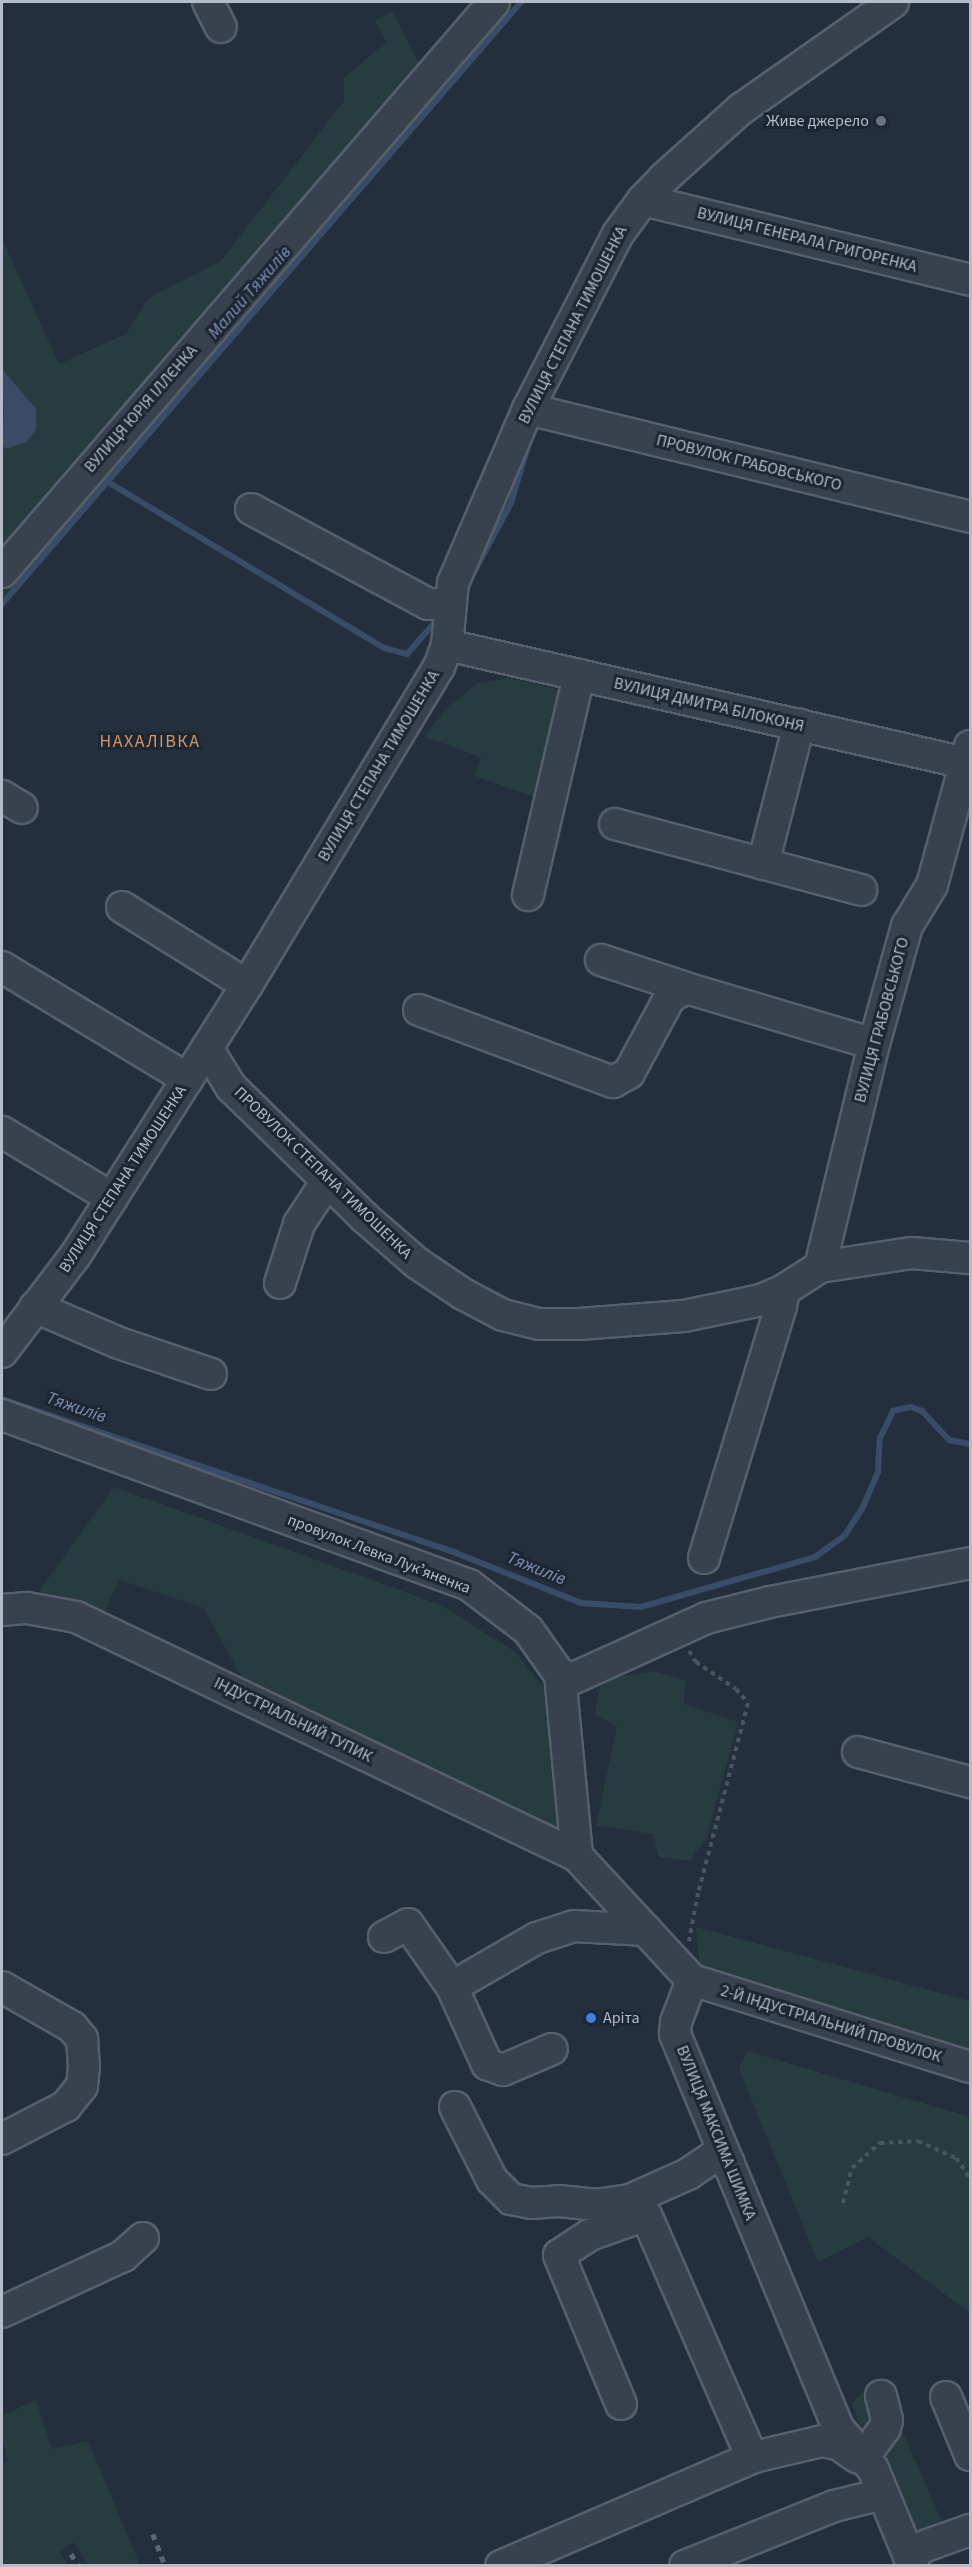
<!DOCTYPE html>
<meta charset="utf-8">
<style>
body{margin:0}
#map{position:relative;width:972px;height:2567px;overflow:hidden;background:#242f3e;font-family:"Source Sans 3",sans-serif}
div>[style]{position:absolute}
.green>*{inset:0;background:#263c3f}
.water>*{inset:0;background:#394c67}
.stream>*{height:6px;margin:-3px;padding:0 3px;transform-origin:3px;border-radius:3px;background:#394c67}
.path>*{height:4px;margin-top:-2px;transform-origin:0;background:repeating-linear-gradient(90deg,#44595c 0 4.5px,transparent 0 9px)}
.roads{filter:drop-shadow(2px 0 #565f6c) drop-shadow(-2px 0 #565f6c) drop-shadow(0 2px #565f6c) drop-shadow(0 -2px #565f6c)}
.minor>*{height:30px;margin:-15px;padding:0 15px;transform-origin:15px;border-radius:15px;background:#38414e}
.rail>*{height:4.5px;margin-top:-2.25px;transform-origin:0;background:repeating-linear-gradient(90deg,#5a6575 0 6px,transparent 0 12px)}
.dots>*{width:16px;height:16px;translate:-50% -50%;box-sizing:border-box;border:3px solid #1d2633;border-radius:50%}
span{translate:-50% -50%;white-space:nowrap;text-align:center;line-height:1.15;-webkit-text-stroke:6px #1d2633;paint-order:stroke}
.poi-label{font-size:16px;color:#b4bcc9}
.right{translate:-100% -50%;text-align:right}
.left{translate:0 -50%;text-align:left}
.street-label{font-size:16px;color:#b4bcc9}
.water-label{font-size:18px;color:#7c92b1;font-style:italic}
.neighbourhood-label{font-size:18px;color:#d59563;letter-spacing:1.5px}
.frame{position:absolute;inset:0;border:3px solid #b4bcc9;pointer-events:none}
</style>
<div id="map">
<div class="green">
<i style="clip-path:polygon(393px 12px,419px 64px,94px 440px,108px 482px,2px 604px,2px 239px,59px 364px,126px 334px,149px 298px,221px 261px,344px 101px,344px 78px,386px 42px,375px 20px)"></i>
<i style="clip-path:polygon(508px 678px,561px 690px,543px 800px,475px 776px,481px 757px,425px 737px,444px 711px,476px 684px)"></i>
<i style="clip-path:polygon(114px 1487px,441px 1605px,515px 1652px,563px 1711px,577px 1856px,254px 1701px,204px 1608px,119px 1580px,98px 1627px,27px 1608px)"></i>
<i style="clip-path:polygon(654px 1671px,685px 1680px,684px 1704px,738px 1722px,706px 1839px,690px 1861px,659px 1857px,653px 1834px,596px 1825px,617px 1726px,595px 1714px,601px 1680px)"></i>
<i style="clip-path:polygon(696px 1927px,970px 2001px,970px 2056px,700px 1973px)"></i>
<i style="clip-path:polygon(747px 2051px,970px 2117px,970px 2313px,868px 2237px,818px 2262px,739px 2069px)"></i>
<i style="clip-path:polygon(877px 2385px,890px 2403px,943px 2524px,913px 2541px,869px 2448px,852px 2403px,866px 2389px)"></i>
<i style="clip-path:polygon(36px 2400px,52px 2449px,88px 2441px,140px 2565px,89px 2565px,73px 2542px,59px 2552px,68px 2565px,2px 2565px,2px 2465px,8px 2461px,2px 2437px,2px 2416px)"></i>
</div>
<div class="water">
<i style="clip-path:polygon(2px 369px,36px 409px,36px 430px,26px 442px,5px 449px,2px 443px,4px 415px)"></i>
</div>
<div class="stream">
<i style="left:108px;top:482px;width:322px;rotate:31deg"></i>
<i style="left:384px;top:648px;width:24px;rotate:15deg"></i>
<i style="left:407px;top:654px;width:45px;rotate:-48.6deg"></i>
<i style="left:472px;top:576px;width:83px;rotate:-61.9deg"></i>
<i style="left:511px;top:503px;width:63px;rotate:-73.3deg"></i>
<i style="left:2px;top:604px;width:795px;rotate:-49.23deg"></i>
<i style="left:2px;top:1399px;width:479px;rotate:18.7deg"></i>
<i style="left:456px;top:1553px;width:135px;rotate:21.8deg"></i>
<i style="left:581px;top:1603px;width:60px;rotate:3.8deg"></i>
<i style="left:641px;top:1607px;width:181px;rotate:-16deg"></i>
<i style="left:815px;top:1557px;width:37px;rotate:-36deg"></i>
<i style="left:845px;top:1535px;width:31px;rotate:-57deg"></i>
<i style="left:862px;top:1509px;width:40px;rotate:-66.6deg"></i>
<i style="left:878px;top:1472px;width:34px;rotate:-87deg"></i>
<i style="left:880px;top:1438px;width:30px;rotate:-64deg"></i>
<i style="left:893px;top:1411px;width:18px;rotate:-13deg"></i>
<i style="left:911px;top:1407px;width:12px;rotate:20deg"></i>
<i style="left:922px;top:1411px;width:40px;rotate:47deg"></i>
<i style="left:949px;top:1440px;width:21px;rotate:11deg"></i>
</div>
<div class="path">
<i style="left:689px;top:1651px;width:13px;rotate:58deg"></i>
<i style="left:696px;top:1662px;width:48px;rotate:34deg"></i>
<i style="left:736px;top:1689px;width:18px;rotate:49deg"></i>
<i style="left:748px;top:1703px;width:196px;rotate:104.7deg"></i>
<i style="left:698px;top:1893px;width:49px;rotate:100.6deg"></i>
<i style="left:843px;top:2203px;width:36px;rotate:-76deg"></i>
<i style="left:852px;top:2168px;width:38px;rotate:-42deg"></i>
<i style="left:880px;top:2143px;width:38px;rotate:-3deg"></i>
<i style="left:918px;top:2141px;width:42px;rotate:24.1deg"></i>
<i style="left:956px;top:2158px;width:24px;rotate:55deg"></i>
</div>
<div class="roads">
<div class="minor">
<i style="left:208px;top:2px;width:28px;rotate:63deg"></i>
<i style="left:643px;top:200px;width:337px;rotate:13.7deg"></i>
<i style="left:528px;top:409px;width:455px;rotate:13.7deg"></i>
<i style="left:251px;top:509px;width:201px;rotate:28.2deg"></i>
<i style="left:428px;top:604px;width:23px"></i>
<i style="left:2px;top:572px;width:753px;rotate:-49.2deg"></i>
<i style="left:447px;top:645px;width:536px;rotate:12.82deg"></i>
<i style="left:2px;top:796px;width:23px;rotate:31deg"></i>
<i style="left:615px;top:824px;width:255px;rotate:15deg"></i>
<i style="left:763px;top:864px;width:144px;rotate:-75.5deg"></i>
<i style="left:528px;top:895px;width:226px;rotate:-76.9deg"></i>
<i style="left:122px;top:907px;width:147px;rotate:32deg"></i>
<i style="left:601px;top:960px;width:89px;rotate:18.2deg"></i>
<i style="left:2px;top:967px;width:217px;rotate:31.1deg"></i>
<i style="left:419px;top:1010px;width:207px;rotate:20.4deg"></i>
<i style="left:613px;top:1082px;width:18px;rotate:-29deg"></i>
<i style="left:629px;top:1073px;width:86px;rotate:-61.7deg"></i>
<i style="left:670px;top:997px;width:18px;rotate:-29deg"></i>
<i style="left:686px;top:988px;width:196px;rotate:16.6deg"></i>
<i style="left:207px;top:1048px;width:46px;rotate:58.4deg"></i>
<i style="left:231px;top:1087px;width:186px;rotate:44.3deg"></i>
<i style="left:364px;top:1217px;width:70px;rotate:41deg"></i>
<i style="left:417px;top:1263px;width:55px;rotate:34deg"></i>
<i style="left:463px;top:1294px;width:45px;rotate:27.7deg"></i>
<i style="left:503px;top:1315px;width:37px;rotate:14deg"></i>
<i style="left:539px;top:1324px;width:40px"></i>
<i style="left:579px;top:1324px;width:105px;rotate:-4.4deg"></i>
<i style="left:684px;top:1316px;width:79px;rotate:-11.7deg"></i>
<i style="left:761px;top:1300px;width:25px;rotate:-23deg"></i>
<i style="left:784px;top:1290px;width:43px;rotate:-32.6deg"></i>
<i style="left:820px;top:1267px;width:93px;rotate:-8.7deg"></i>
<i style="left:912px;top:1253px;width:58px;rotate:4.9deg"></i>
<i style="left:2px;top:1132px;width:128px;rotate:31deg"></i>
<i style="left:820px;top:1267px;width:229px;rotate:-76.4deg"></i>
<i style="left:874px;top:1044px;width:123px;rotate:-74.4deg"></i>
<i style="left:907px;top:926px;width:48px;rotate:-58.6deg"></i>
<i style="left:932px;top:885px;width:144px;rotate:-74.7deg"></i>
<i style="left:280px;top:1283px;width:62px;rotate:-72.1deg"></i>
<i style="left:299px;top:1224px;width:51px;rotate:-56.9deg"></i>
<i style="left:35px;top:1307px;width:91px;rotate:23.2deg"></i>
<i style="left:119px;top:1343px;width:97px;rotate:18.6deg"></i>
<i style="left:2px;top:1352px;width:121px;rotate:-52.8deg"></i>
<i style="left:75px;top:1256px;width:321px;rotate:-57.6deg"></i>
<i style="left:247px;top:985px;width:371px;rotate:-58.9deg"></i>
<i style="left:439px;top:667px;width:23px;rotate:-70deg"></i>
<i style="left:447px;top:645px;width:62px;rotate:-84.5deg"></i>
<i style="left:453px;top:583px;width:189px;rotate:-66.7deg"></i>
<i style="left:528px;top:409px;width:197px;rotate:-62.8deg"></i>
<i style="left:618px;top:234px;width:42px;rotate:-53.7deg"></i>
<i style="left:643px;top:200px;width:30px;rotate:-46deg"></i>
<i style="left:664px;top:178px;width:103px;rotate:-41.9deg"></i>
<i style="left:741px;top:109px;width:186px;rotate:-35.1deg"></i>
<i style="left:2px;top:1415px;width:497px;rotate:20deg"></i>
<i style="left:469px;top:1585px;width:74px;rotate:37.3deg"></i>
<i style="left:528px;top:1630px;width:55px;rotate:54.6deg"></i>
<i style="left:560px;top:1675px;width:14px;rotate:12deg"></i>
<i style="left:574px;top:1678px;width:145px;rotate:-24.4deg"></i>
<i style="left:706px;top:1618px;width:66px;rotate:-14deg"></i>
<i style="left:770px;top:1602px;width:204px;rotate:-11deg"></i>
<i style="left:704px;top:1558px;width:264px;rotate:-73deg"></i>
<i style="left:781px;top:1306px;width:16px;rotate:-79deg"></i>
<i style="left:2px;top:1610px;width:25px;rotate:-5deg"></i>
<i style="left:27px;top:1608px;width:50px;rotate:10.4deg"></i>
<i style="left:76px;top:1617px;width:555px;rotate:25.5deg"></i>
<i style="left:560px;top:1675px;width:182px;rotate:84.6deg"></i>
<i style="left:577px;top:1856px;width:169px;rotate:47.2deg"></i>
<i style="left:692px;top:1980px;width:45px;rotate:110.9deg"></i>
<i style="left:676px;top:2022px;width:12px;rotate:95deg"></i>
<i style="left:675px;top:2034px;width:428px;rotate:67.5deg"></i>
<i style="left:839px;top:2429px;width:52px;rotate:49.6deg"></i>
<i style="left:873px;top:2469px;width:105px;rotate:67.6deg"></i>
<i style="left:858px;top:1752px;width:116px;rotate:15deg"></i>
<i style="left:384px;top:1937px;width:27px;rotate:-28deg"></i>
<i style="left:408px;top:1924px;width:77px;rotate:55.1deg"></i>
<i style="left:452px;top:1987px;width:98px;rotate:-30deg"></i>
<i style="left:537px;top:1938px;width:39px;rotate:-18deg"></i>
<i style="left:574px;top:1926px;width:72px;rotate:3.2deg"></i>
<i style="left:692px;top:1980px;width:291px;rotate:17.4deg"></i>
<i style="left:2px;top:1987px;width:81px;rotate:29.7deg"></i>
<i style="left:72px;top:2027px;width:16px;rotate:50deg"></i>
<i style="left:82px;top:2039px;width:28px;rotate:86deg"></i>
<i style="left:84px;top:2067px;width:19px;rotate:96deg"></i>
<i style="left:82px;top:2086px;width:26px;rotate:129deg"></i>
<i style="left:66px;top:2106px;width:72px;rotate:152.7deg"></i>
<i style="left:452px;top:1987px;width:85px;rotate:65.6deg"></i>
<i style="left:487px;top:2064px;width:17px;rotate:21deg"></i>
<i style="left:503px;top:2070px;width:53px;rotate:-23.2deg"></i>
<i style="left:455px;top:2107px;width:82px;rotate:63.1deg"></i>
<i style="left:492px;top:2180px;width:27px;rotate:45deg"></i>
<i style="left:511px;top:2199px;width:21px;rotate:11deg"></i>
<i style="left:532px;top:2203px;width:27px;rotate:-4deg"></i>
<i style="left:559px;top:2201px;width:36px;rotate:6deg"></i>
<i style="left:595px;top:2205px;width:35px;rotate:-8deg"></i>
<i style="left:630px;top:2200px;width:64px;rotate:-24.1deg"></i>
<i style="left:688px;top:2174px;width:30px;rotate:-34deg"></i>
<i style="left:713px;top:2157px;width:17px;rotate:21deg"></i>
<i style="left:2px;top:2312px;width:133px;rotate:-24.8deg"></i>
<i style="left:123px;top:2256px;width:27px;rotate:-42deg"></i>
<i style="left:946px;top:2397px;width:63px;rotate:67.5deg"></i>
<i style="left:621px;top:2404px;width:161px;rotate:-112.6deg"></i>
<i style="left:559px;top:2255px;width:37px;rotate:-33deg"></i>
<i style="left:590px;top:2235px;width:59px;rotate:-19.7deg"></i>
<i style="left:646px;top:2215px;width:257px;rotate:66.4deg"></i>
<i style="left:749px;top:2451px;width:8px;rotate:50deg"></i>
<i style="left:754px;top:2457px;width:70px;rotate:-13.2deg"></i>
<i style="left:822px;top:2441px;width:16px;rotate:11deg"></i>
<i style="left:838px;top:2444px;width:24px;rotate:35deg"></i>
<i style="left:863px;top:2458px;width:37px;rotate:-54deg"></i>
<i style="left:885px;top:2428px;width:8px;rotate:-76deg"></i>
<i style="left:887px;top:2420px;width:25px;rotate:-104deg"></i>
<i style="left:909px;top:2556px;width:19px;rotate:-32deg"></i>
<i style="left:925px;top:2546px;width:48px;rotate:-19.6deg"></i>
<i style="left:501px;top:2566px;width:275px;rotate:-23.3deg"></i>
<i style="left:685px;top:2566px;width:161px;rotate:-21.9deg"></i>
<i style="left:834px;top:2506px;width:50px;rotate:-13.8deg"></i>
</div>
</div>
<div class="rail">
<i style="left:153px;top:2534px;width:34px;rotate:69deg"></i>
<i style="left:71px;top:2554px;width:14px;rotate:56deg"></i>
</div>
<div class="dots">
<i style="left:881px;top:121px;background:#6b7280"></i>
<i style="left:591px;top:2018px;background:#3f7fe0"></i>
</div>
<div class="poi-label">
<span class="right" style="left:869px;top:121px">Живе джерело</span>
<span class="left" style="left:603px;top:2018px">Аріта</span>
</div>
<div class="street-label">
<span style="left:807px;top:240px;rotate:14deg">ВУЛИЦЯ ГЕНЕРАЛА ГРИГОРЕНКА</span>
<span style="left:573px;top:325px;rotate:-63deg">ВУЛИЦЯ СТЕПАНА ТИМОШЕНКА</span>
<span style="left:141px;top:409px;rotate:-49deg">ВУЛИЦЯ ЮРІЯ ІЛЛЄНКА</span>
<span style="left:749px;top:463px;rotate:14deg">ПРОВУЛОК ГРАБОВСЬКОГО</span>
<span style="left:709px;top:705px;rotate:13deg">ВУЛИЦЯ ДМИТРА БІЛОКОНЯ</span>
<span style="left:379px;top:766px;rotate:-59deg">ВУЛИЦЯ СТЕПАНА ТИМОШЕНКА</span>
<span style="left:882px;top:1020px;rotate:-75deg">ВУЛИЦЯ ГРАБОВСЬКОГО</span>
<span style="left:323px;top:1173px;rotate:44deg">ПРОВУЛОК СТЕПАНА ТИМОШЕНКА</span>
<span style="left:123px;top:1179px;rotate:-57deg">ВУЛИЦЯ СТЕПАНА ТИМОШЕНКА</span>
<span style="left:379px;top:1554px;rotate:21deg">провулок Левка Лукʼяненка</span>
<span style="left:293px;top:1720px;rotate:26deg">ІНДУСТРІАЛЬНИЙ ТУПИК</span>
<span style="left:831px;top:2024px;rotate:17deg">2-Й ІНДУСТРІАЛЬНИЙ ПРОВУЛОК</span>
<span style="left:716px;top:2133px;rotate:68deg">ВУЛИЦЯ МАКСИМА ШИМКА</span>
</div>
<div class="water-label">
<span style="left:250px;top:293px;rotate:-49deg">Малий Тяжилів</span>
<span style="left:76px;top:1408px;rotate:19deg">Тяжилів</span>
<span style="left:536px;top:1569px;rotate:22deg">Тяжилів</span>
</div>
<div class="neighbourhood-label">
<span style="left:150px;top:742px">НАХАЛІВКА</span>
</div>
<div class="frame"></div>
</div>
